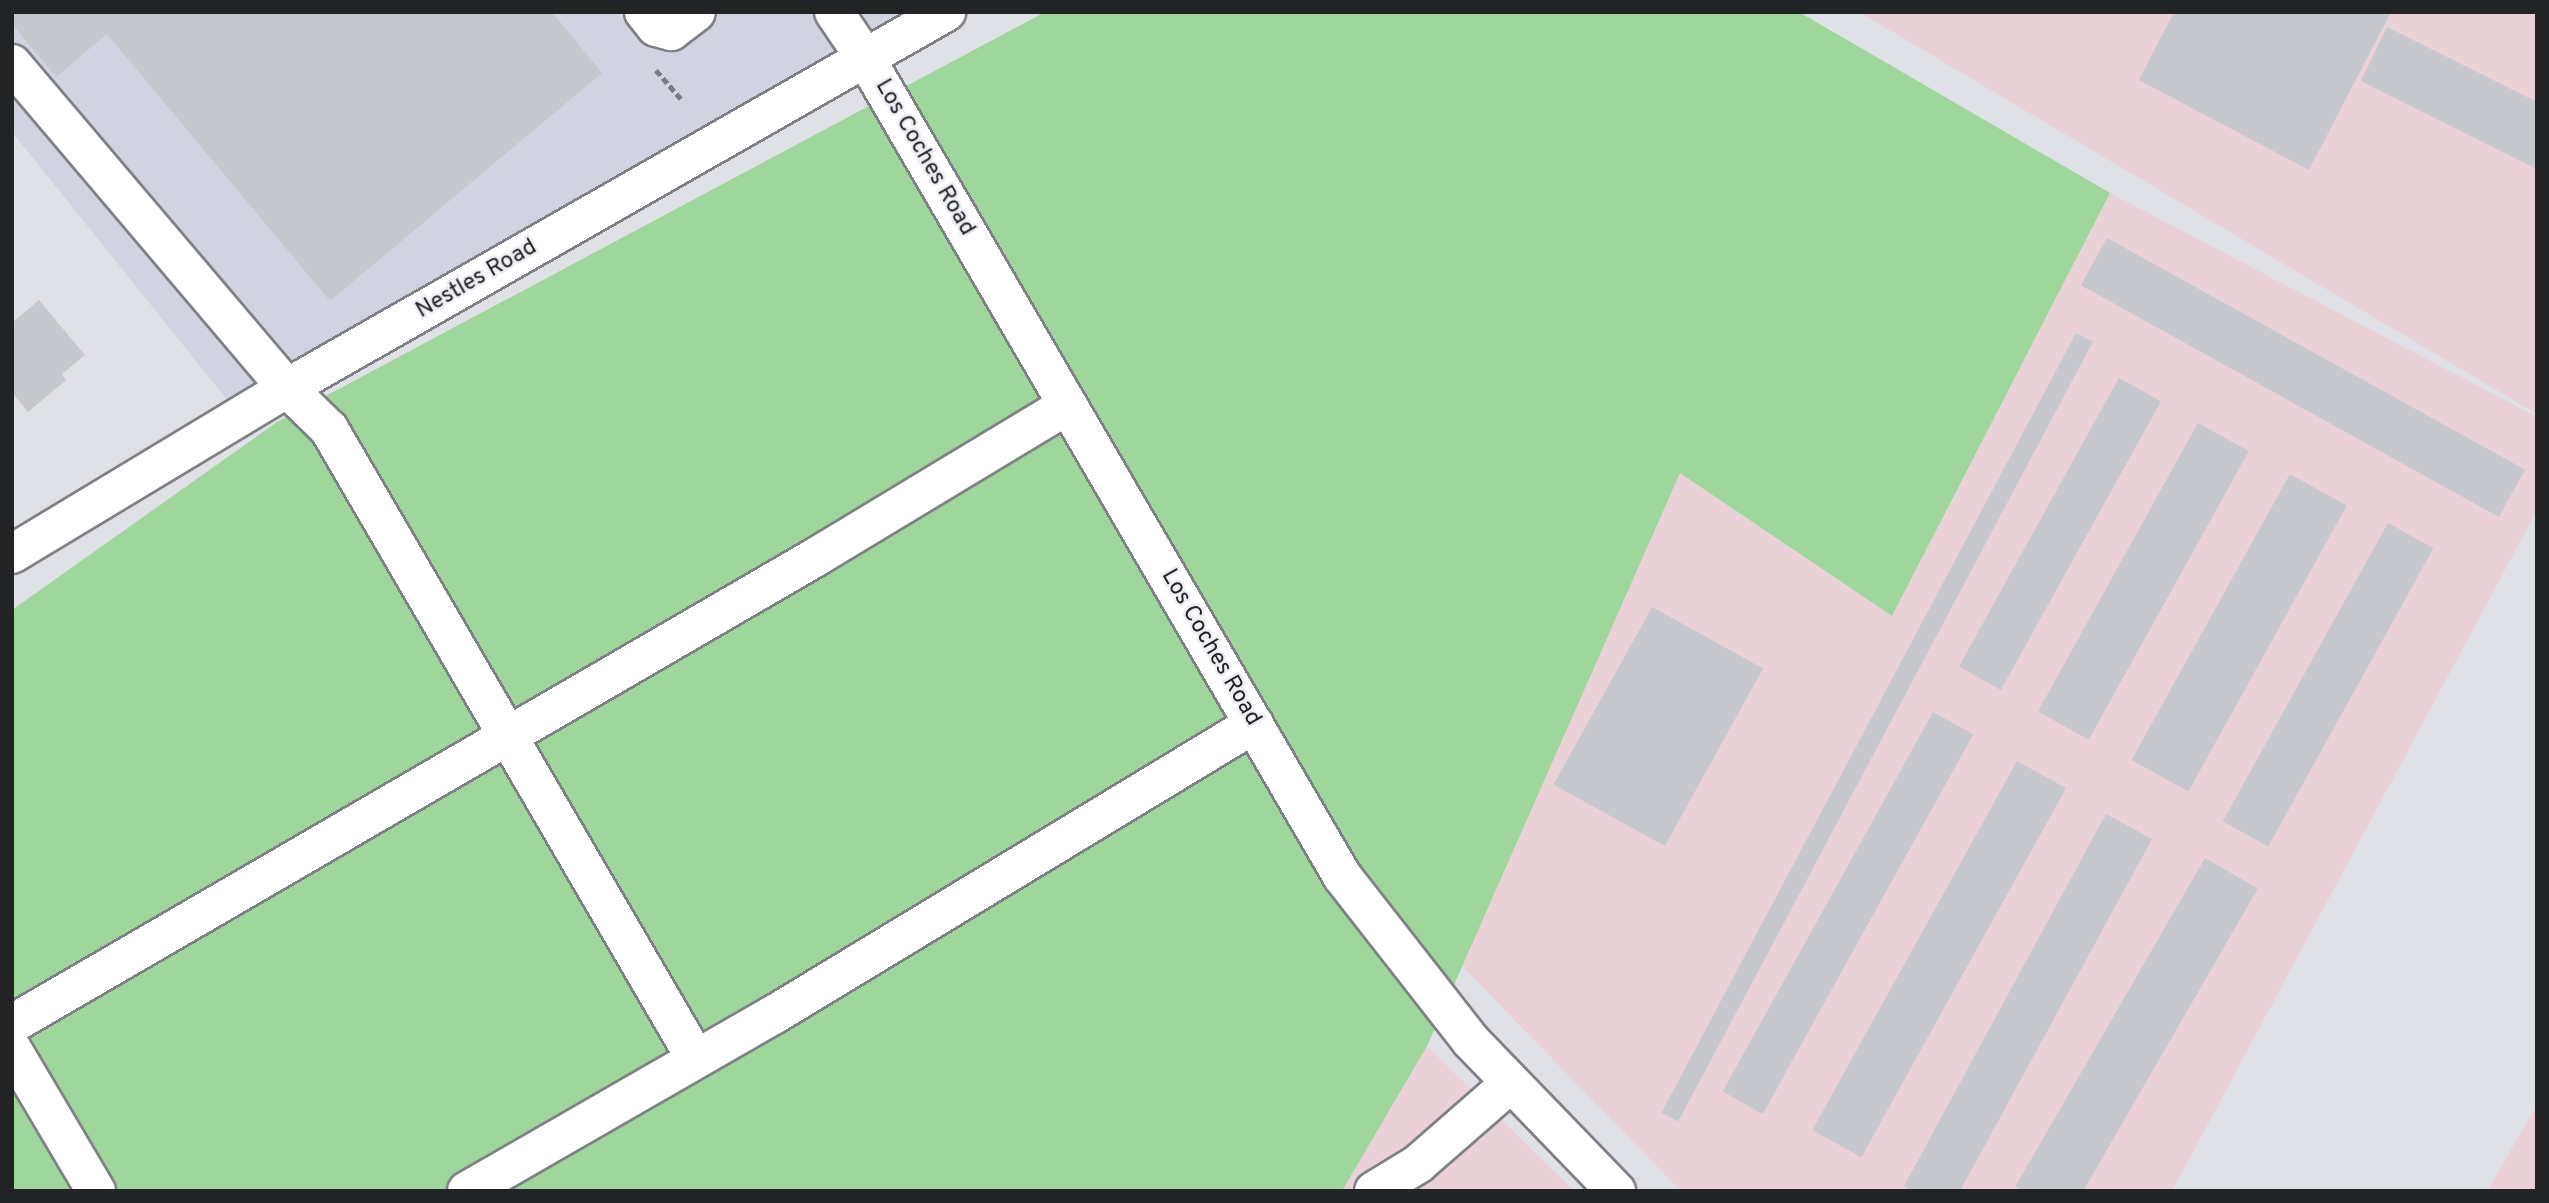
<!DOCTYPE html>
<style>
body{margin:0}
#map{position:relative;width:2549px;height:1203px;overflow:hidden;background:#e0e1e6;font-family:Overpass,sans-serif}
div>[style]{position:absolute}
.built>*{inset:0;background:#d1d4e0}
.industrial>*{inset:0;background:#ead0d7}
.green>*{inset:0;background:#9ed69b}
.building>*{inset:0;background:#c6c8cd;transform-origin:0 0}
.path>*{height:4.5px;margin-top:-2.25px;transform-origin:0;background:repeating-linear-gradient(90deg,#7a7b7f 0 7px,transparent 0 10.5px)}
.roads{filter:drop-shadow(2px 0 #7f8085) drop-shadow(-2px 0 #7f8085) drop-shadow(0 2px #7f8085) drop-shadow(0 -2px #7f8085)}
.minor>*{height:38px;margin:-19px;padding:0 19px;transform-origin:19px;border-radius:19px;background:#fff}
span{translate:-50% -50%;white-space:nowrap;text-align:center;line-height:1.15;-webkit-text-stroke:5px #edeef4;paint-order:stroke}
.street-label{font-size:23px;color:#222325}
.frame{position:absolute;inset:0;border:14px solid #222325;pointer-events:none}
</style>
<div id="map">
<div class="built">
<i style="clip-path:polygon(12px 12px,946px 12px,240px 416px,12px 132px)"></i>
</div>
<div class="industrial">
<i style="clip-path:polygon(1859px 12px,2537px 12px,2537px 414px)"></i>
<i style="clip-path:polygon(2110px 193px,2537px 417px,2537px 510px,2172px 1191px,1681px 1191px,1462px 966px,1680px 473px,1892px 616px)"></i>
<i style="clip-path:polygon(1427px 1046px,1574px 1191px,1342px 1191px)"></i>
<i style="clip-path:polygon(2537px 1105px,2537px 1191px,2487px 1191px)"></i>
</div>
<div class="green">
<i style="clip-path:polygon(1045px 12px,1799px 12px,2110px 193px,1892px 616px,1680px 473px,1427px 1046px,1342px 1191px,12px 1191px,12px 610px,277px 422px)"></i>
</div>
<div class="building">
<i style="clip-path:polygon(12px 12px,552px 12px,602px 73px,330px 301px,107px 34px,56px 77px,12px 24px)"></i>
<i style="clip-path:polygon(2174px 12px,2391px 12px,2309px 170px,2139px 80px)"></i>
<i style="clip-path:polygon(2387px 27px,2537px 102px,2537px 169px,2361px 81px)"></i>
<i style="left:2107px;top:238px;width:478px;height:54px;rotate:29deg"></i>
<i style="clip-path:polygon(39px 300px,85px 355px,62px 374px,66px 380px,28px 412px,15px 396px,12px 399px,12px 323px)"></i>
<i style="left:2076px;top:333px;width:19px;height:883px;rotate:28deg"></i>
<i style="left:2119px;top:378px;width:48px;height:330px;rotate:29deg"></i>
<i style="left:2198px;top:423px;width:58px;height:330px;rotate:29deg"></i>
<i style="left:2290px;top:474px;width:65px;height:327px;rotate:29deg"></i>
<i style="left:2388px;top:523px;width:52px;height:341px;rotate:29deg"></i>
<i style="left:1652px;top:607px;width:127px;height:203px;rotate:29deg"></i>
<i style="left:1933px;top:712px;width:46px;height:434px;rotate:29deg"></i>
<i style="left:2017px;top:761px;width:56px;height:422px;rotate:29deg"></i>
<i style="clip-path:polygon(2106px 814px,2152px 839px,1960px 1191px,1912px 1191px,1904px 1186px)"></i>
<i style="left:2205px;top:858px;width:61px;height:379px;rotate:30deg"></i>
</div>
<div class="path">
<i style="left:656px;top:70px;width:38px;rotate:49deg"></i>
</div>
<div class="roads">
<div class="minor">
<i style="left:644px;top:12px;width:19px;rotate:51deg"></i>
<i style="left:656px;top:27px;width:16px;rotate:15deg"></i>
<i style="left:671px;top:31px;width:31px;rotate:-37deg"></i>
<i style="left:834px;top:12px;width:57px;rotate:55.8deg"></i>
<i style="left:866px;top:59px;width:946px;rotate:59.77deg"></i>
<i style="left:1342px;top:876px;width:209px;rotate:52deg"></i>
<i style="left:1471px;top:1041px;width:209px;rotate:46deg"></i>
<i style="left:12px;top:64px;width:425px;rotate:49.7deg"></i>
<i style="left:287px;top:388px;width:59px;rotate:44.3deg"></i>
<i style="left:329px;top:429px;width:729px;rotate:59.78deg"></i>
<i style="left:12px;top:554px;width:321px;rotate:-31.1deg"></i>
<i style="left:287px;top:388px;width:759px;rotate:-29.71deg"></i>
<i style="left:12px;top:1024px;width:930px;rotate:-30.15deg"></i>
<i style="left:816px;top:557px;width:294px;rotate:-31.1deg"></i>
<i style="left:12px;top:1049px;width:165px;rotate:59.4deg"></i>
<i style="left:467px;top:1191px;width:355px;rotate:-29.9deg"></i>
<i style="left:775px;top:1014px;width:560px;rotate:-31.19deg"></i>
<i style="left:1374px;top:1191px;width:52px;rotate:-31.5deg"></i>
<i style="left:1418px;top:1164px;width:123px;rotate:-41.1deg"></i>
</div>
</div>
<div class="street-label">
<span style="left:924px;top:158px;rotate:60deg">Los Coches Road</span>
<span style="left:477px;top:280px;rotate:-30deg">Nestles Road</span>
<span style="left:1210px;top:648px;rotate:60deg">Los Coches Road</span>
</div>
<div class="frame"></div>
</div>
